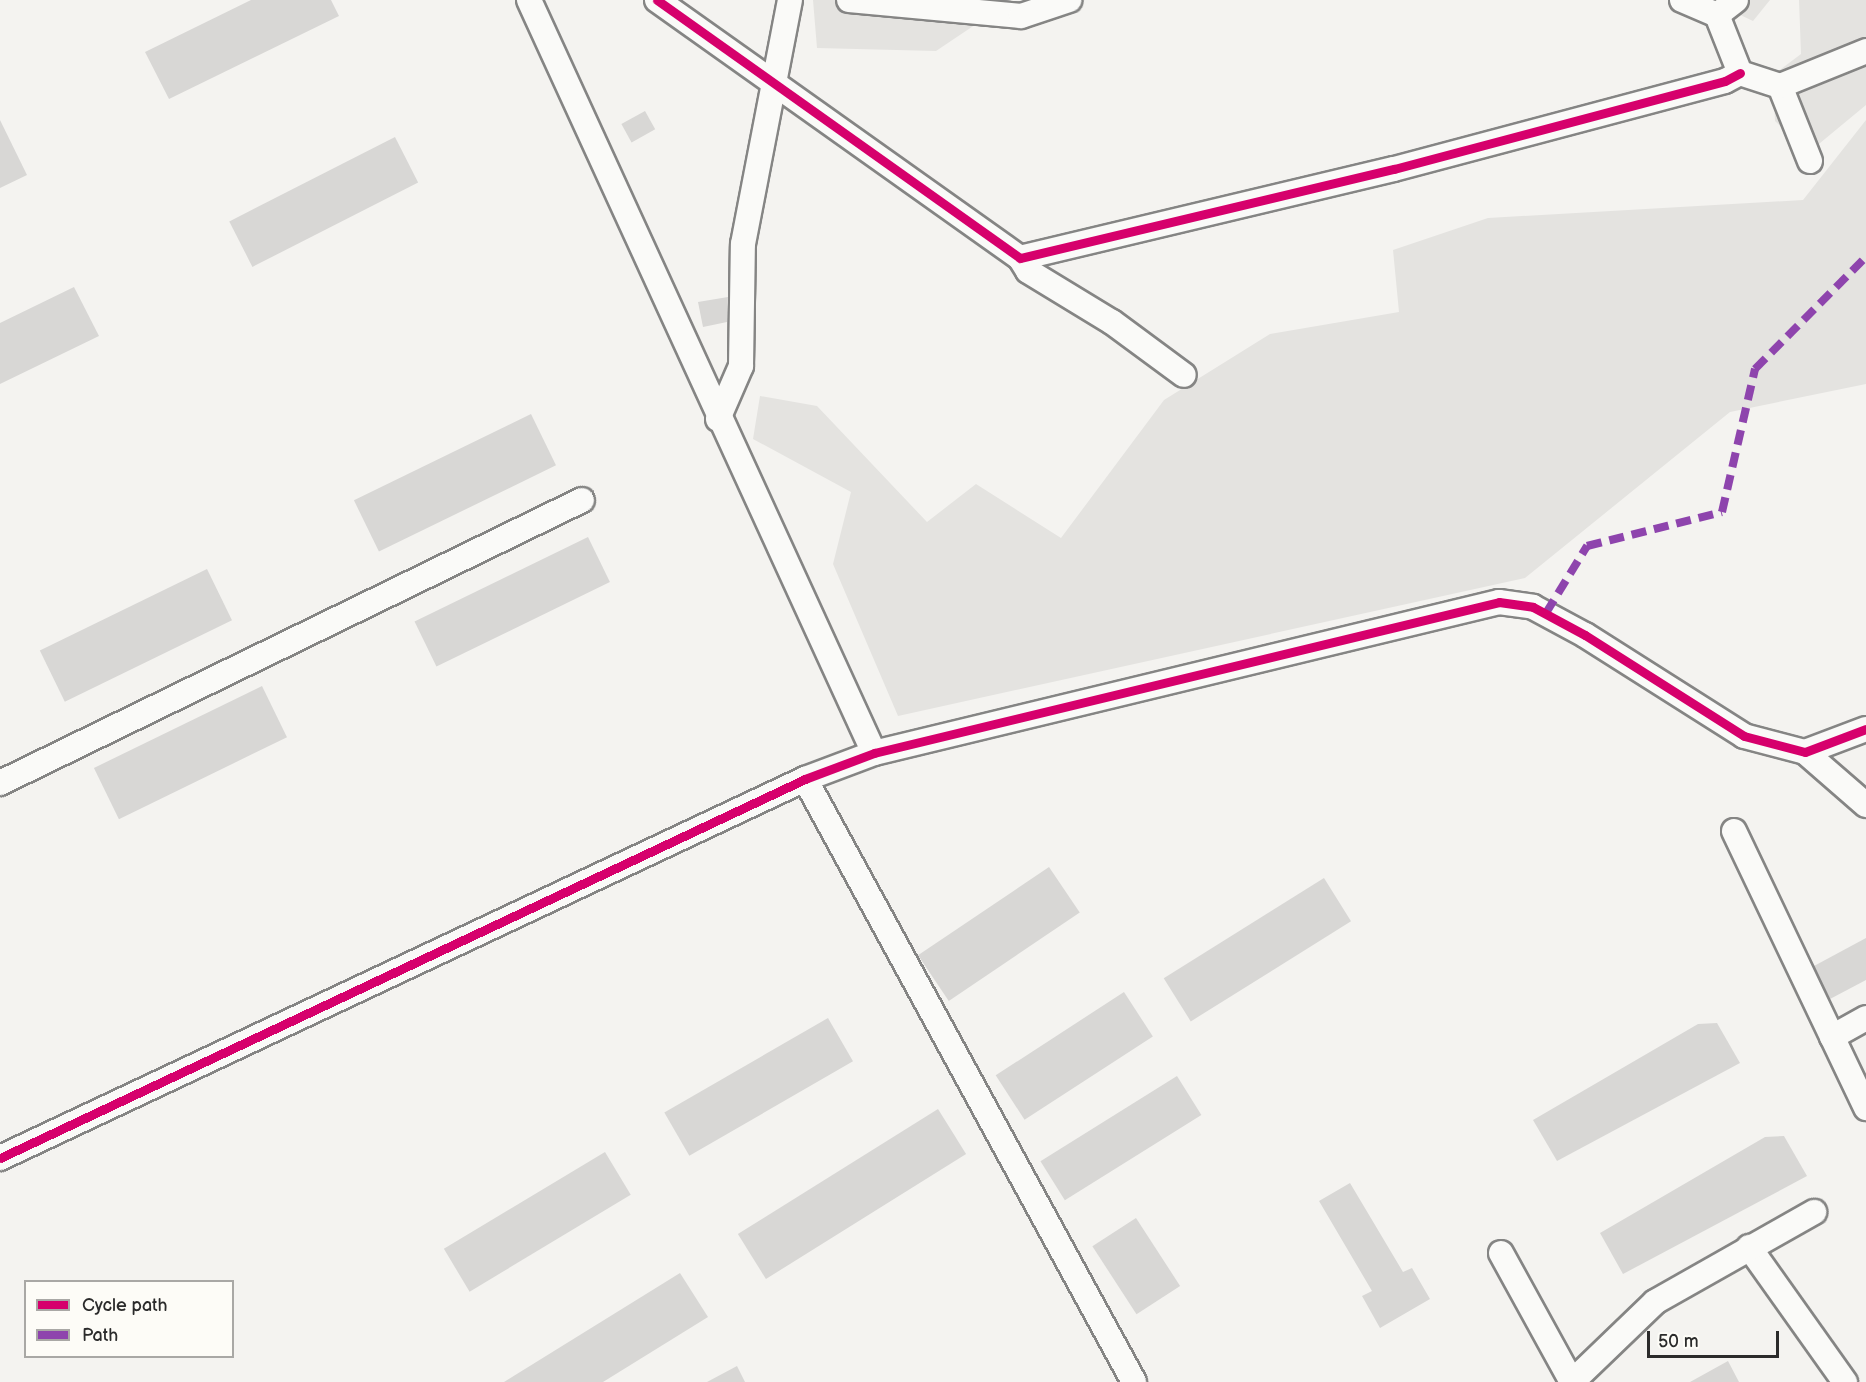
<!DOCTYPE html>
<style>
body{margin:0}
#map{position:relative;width:1866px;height:1382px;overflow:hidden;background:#f4f3f0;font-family:"Balsamiq Sans",sans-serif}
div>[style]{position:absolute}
.green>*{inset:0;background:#e4e3e0}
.building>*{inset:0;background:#d8d7d5;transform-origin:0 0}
.roads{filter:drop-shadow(2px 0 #858584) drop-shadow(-2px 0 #858584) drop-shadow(0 2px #858584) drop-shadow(0 -2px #858584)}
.minor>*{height:24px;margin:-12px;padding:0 12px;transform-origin:12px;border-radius:12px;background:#fafaf8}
.quiet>*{height:8px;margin-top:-4px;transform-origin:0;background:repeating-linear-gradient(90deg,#8e44ad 0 15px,transparent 0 23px)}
.cycleway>*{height:9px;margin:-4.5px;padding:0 4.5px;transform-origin:4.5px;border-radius:4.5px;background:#d6006c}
span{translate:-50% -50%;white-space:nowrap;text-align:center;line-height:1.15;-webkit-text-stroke:4.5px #fdfcf7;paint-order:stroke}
.legend{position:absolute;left:24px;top:1280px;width:210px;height:78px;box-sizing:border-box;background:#fdfcf7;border:2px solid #a9a8a5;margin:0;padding:8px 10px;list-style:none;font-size:18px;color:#2b2b2b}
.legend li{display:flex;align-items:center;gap:12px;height:30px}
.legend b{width:30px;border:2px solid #a9a8a5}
.scale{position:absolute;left:1647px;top:1331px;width:132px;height:27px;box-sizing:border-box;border:3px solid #2b2b2b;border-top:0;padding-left:8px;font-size:18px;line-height:21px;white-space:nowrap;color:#2b2b2b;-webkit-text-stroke:4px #fdfcf7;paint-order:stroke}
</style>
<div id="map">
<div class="green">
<i style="clip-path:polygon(813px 0,1012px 0,936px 51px,817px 48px)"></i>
<i style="clip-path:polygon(1709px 0,1770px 0,1753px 21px)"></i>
<i style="clip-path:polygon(1799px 0,1866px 0,1866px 105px,1808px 153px,1775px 121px,1773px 75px,1801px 54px)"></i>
<i style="clip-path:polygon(1866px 120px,1866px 384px,1730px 412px,1525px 578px,898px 716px,833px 564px,851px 492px,753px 439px,760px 396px,817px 406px,927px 522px,976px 484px,1061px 538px,1164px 400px,1270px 334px,1399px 312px,1393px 250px,1488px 218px,1803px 200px)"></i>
</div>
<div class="building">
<i style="clip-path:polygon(251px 0,331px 0,339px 16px,169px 99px,145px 52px)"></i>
<i style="left:645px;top:111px;width:21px;height:27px;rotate:61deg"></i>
<i style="clip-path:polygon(0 120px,27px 175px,0 188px)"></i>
<i style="left:395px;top:137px;width:51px;height:186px;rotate:63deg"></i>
<i style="clip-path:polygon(74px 287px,99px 336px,0 384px,0 323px)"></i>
<i style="clip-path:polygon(728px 297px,727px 322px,703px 327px,698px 302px)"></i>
<i style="left:531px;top:414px;width:57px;height:197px;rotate:64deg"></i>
<i style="left:588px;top:537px;width:50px;height:193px;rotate:64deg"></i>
<i style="left:207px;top:569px;width:57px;height:186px;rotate:64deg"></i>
<i style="left:262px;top:686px;width:57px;height:187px;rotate:64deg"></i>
<i style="left:1049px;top:867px;width:55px;height:158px;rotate:56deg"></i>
<i style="left:1324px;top:878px;width:51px;height:189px;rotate:58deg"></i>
<i style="clip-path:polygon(1866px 938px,1866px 980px,1830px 999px,1814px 966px)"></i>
<i style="left:1124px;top:992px;width:53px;height:153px;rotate:57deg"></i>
<i style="left:828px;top:1018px;width:50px;height:189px;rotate:60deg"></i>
<i style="clip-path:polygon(1717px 1023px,1740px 1063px,1557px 1161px,1533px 1120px,1698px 1024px)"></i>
<i style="left:1177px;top:1076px;width:46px;height:161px;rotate:58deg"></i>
<i style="left:938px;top:1109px;width:53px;height:236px;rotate:58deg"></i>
<i style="clip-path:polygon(1784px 1136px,1807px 1176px,1623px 1274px,1600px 1233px,1765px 1137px)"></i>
<i style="left:605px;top:1152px;width:50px;height:188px;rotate:59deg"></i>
<i style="clip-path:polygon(1350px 1183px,1403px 1272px,1412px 1268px,1430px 1299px,1380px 1328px,1362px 1296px,1372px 1291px,1319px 1201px)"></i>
<i style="left:1136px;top:1218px;width:81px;height:52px;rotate:57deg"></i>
<i style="clip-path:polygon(680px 1273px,708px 1317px,603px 1382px,504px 1382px)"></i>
<i style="clip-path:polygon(1728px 1361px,1739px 1382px,1690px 1382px)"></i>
<i style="clip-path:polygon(737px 1366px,745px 1382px,707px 1382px)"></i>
</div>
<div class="roads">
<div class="minor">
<i style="left:529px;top:0;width:828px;rotate:65.38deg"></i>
<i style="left:657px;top:0;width:445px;rotate:35.4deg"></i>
<i style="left:1020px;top:258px;width:384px;rotate:-13.4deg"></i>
<i style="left:1394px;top:169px;width:342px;rotate:-14.9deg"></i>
<i style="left:1725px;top:81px;width:17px;rotate:-28deg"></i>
<i style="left:849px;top:0;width:173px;rotate:5.3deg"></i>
<i style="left:1021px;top:16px;width:51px;rotate:-18.4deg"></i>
<i style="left:1682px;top:0;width:38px;rotate:23deg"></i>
<i style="left:1717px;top:15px;width:62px;rotate:68.4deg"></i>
<i style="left:1740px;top:73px;width:42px;rotate:18deg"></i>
<i style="left:1717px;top:15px;width:24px;rotate:-38deg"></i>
<i style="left:1810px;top:161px;width:81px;rotate:-111.8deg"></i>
<i style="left:1780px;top:86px;width:93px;rotate:-22.1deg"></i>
<i style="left:1020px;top:258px;width:15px;rotate:58deg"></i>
<i style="left:1028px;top:271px;width:98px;rotate:31.3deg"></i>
<i style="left:1112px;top:322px;width:89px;rotate:36.4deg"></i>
<i style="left:718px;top:419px;width:58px;rotate:-66.5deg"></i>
<i style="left:741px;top:366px;width:122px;rotate:-89.1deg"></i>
<i style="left:743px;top:244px;width:248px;rotate:-79.1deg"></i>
<i style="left:1805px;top:752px;width:81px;rotate:41deg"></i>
<i style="left:805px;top:779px;width:687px;rotate:61.38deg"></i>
<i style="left:0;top:783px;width:647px;rotate:-25.93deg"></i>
<i style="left:1734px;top:831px;width:307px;rotate:64.5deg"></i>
<i style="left:1832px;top:1037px;width:39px;rotate:-29deg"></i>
<i style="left:0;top:1158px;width:890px;rotate:-25.21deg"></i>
<i style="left:805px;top:779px;width:74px;rotate:-20.6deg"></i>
<i style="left:874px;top:753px;width:643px;rotate:-13.58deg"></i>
<i style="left:1499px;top:602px;width:34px;rotate:8deg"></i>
<i style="left:1533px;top:607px;width:59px;rotate:28.3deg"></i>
<i style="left:1585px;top:635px;width:188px;rotate:32.4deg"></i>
<i style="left:1744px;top:736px;width:63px;rotate:14.7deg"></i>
<i style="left:1805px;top:752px;width:65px;rotate:-20.7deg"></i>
<i style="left:1749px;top:1247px;width:166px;rotate:54.6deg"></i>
<i style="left:1501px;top:1253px;width:147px;rotate:61.2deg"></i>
<i style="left:1572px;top:1382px;width:115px;rotate:-43.9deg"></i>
<i style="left:1655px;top:1302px;width:183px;rotate:-29.5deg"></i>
</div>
</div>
<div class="quiet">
<i style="left:1546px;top:613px;width:79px;rotate:-58.5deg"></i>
<i style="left:1587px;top:546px;width:139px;rotate:-14.1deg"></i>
<i style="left:1722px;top:512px;width:147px;rotate:-77deg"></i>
<i style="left:1755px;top:369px;width:158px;rotate:-45.3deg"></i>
</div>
<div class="cycleway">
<i style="left:657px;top:0;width:445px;rotate:35.4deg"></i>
<i style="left:1020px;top:258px;width:384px;rotate:-13.4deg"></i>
<i style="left:1394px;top:169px;width:342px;rotate:-14.9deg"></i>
<i style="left:1725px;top:81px;width:17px;rotate:-28deg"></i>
<i style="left:0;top:1158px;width:890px;rotate:-25.21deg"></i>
<i style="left:805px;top:779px;width:74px;rotate:-20.6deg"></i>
<i style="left:874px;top:753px;width:643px;rotate:-13.58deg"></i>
<i style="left:1499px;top:602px;width:34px;rotate:8deg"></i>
<i style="left:1533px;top:607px;width:59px;rotate:28.3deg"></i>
<i style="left:1585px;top:635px;width:188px;rotate:32.4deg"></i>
<i style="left:1744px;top:736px;width:63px;rotate:14.7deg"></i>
<i style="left:1805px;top:752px;width:65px;rotate:-20.7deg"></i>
</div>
<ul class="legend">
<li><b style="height:8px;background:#d6006c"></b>Cycle path</li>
<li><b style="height:8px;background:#8e44ad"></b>Path</li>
</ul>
<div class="scale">50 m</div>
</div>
